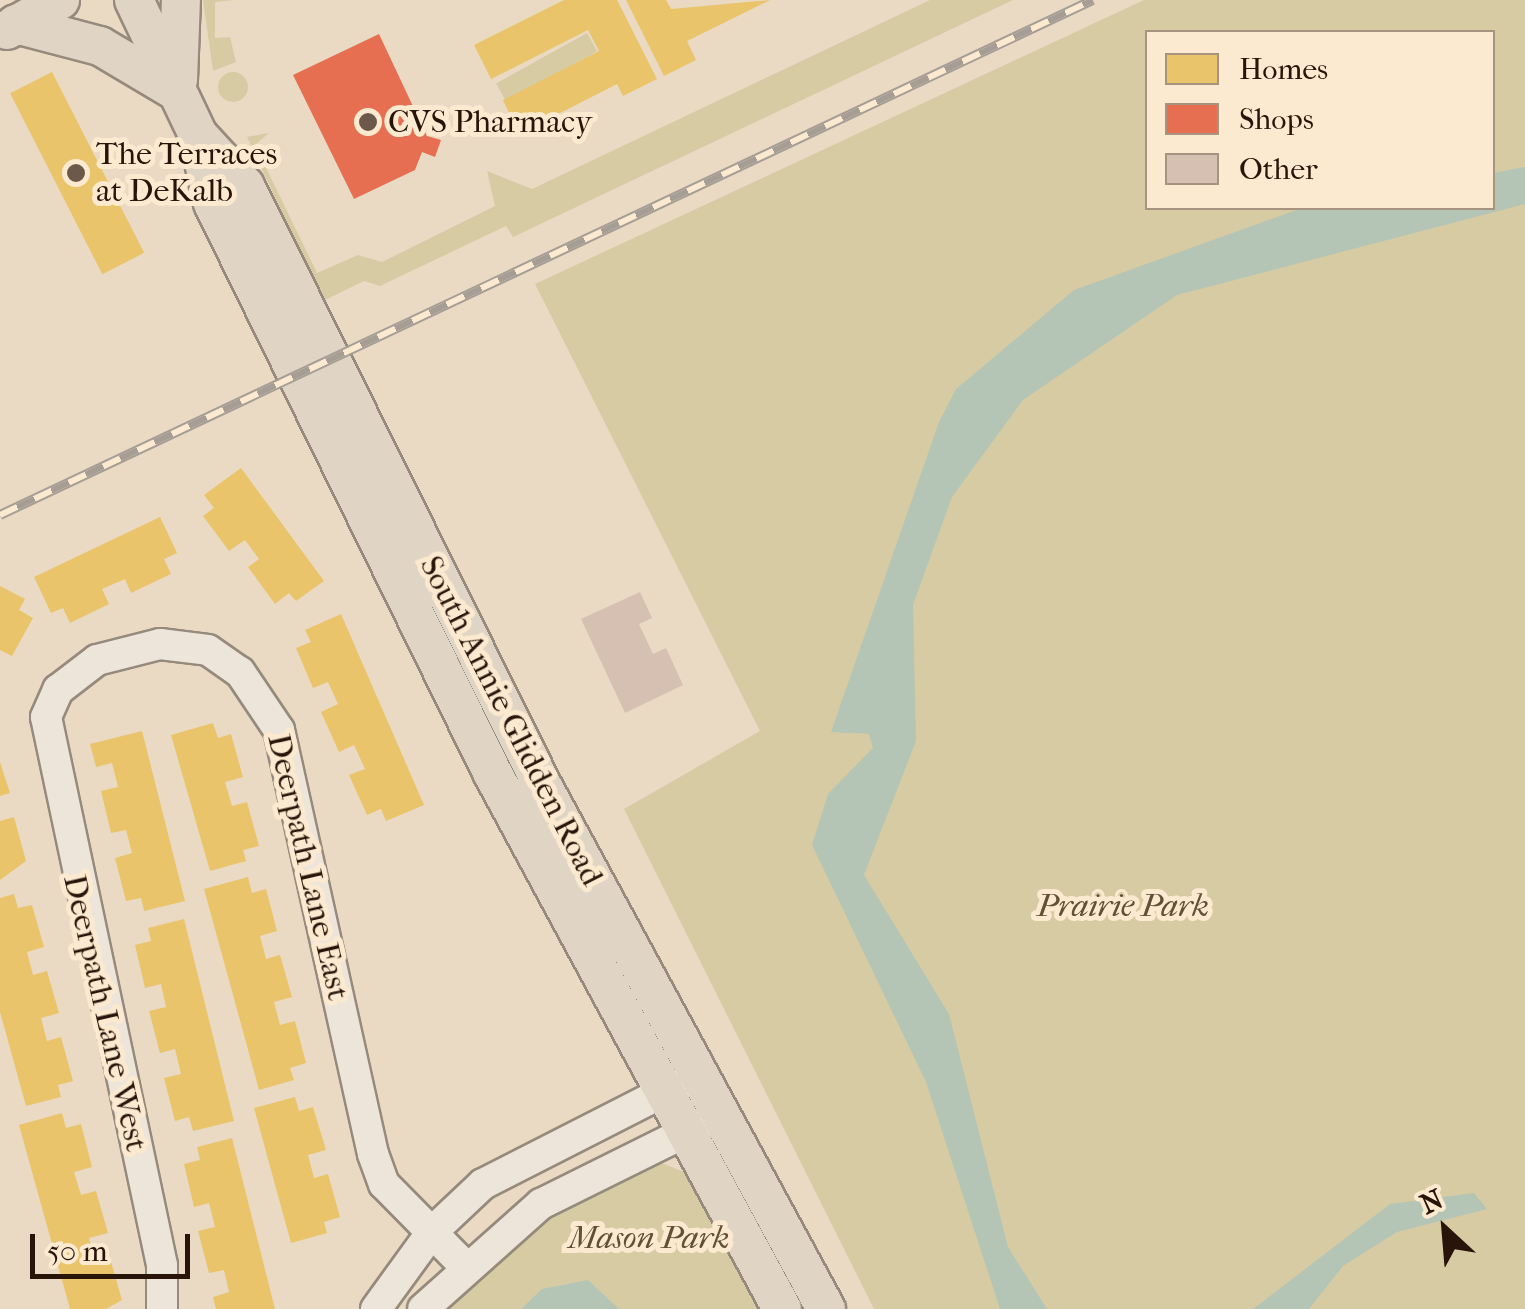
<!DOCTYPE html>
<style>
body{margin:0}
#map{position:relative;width:1525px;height:1309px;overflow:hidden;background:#eadac4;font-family:"IM FELL French Canon",serif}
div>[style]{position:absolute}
.green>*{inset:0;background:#d6cba3;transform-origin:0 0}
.round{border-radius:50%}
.water>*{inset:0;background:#b5c5b5}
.homes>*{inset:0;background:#e9c46a;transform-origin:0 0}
.shops>*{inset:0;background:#e76f51}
.building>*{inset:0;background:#d5c0b1}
.roads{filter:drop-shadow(2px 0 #958a7c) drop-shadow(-2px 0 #958a7c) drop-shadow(0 2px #958a7c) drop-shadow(0 -2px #958a7c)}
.minor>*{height:30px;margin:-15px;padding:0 15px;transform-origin:15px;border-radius:15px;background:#ede5d9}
.major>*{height:38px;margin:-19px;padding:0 19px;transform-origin:19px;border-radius:19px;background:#e0d5c4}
.rail>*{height:10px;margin-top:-5px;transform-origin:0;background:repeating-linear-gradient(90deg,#fbeacf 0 19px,#a69e95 0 38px);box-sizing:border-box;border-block:2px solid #a69e95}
.dots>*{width:28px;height:28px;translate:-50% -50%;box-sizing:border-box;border:5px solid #fbeacf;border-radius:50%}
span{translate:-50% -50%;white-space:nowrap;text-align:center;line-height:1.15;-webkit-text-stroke:10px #fbeacf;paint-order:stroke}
.poi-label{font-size:32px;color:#291409}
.left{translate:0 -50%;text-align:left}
.street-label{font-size:32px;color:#291409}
.park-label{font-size:32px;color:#605035;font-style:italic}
.legend{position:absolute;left:1145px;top:30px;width:350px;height:180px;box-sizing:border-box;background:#fbeacf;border:2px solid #a79480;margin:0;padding:12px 18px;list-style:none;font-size:30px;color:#291409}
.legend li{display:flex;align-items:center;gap:20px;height:50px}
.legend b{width:50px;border:2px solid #a79480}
.north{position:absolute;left:1395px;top:1179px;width:100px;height:100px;-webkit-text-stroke:8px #fbeacf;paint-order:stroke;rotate:334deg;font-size:28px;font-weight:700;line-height:40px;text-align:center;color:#291409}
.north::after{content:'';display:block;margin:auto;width:35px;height:45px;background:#291409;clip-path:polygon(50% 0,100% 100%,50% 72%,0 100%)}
.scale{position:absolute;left:30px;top:1234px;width:160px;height:45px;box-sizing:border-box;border:5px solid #291409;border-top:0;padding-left:12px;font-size:30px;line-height:35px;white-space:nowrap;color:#291409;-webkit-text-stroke:8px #fbeacf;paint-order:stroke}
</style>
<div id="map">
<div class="green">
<i style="clip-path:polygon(203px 0,234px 0,215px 2px,215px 38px,230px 37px,236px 62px,213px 71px)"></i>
<i style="clip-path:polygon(930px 0,1013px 0,513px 237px,506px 226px,380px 286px,364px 281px,323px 301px,247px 137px,269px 133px,255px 145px,317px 273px,358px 255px,382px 262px,495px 206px,487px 171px,532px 189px)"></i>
<i style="clip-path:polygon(evenodd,1144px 0,1525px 0,1525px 1309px,874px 1309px,624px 809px,760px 731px,535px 284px,1144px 0,1148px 32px,1492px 32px,1492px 208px,1148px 208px,1148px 32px)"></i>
<i style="left:587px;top:33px;width:21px;height:104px;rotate:61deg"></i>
<i class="round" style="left:218px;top:72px;width:30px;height:30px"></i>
<i style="clip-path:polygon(654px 1160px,687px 1173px,768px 1309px,440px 1309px,547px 1212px)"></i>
</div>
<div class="water">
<i style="clip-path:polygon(1525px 167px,1525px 204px,1177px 295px,1023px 400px,952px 497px,913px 605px,916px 741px,864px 875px,949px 1014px,1008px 1247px,1047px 1309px,1000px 1309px,926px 1082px,812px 845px,828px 794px,873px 748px,869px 734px,831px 732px,939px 422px,956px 389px,1074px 290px,1302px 208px,1492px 208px,1493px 173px)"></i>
<i style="clip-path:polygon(1474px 1193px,1487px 1209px,1397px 1232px,1343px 1266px,1309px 1309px,1253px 1309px,1390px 1204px)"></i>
<i style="clip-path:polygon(588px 1280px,619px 1309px,521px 1309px,542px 1289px)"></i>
</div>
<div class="homes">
<i style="clip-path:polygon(564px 0,617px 0,657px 79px,623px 96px,617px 84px,519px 134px,503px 100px,599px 51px,588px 30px,491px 79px,474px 45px)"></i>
<i style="clip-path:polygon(626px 0,666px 0,671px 9px,770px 0,687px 41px,696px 60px,664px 76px)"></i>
<i style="left:52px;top:72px;width:203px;height:47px;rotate:63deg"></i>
<i style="clip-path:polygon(241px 468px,324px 581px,296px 601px,289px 593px,275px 604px,248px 567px,259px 559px,245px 540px,229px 551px,203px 516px,214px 508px,204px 495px)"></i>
<i style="clip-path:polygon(160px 517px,177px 553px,164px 559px,171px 574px,131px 593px,125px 579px,102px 589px,109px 604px,70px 623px,63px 608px,51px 613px,34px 577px)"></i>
<i style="clip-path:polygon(0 586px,25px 599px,19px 610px,33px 618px,12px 656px,0 650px)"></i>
<i style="clip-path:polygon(341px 614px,424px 805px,386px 821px,381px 809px,367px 815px,349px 775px,365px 769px,354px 745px,339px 752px,321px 712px,338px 704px,328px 682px,313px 688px,296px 648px,311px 642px,305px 630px)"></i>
<i style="clip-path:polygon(213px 723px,218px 738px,231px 734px,243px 777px,225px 782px,232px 806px,247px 802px,259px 846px,243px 850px,246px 861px,210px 871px,171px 735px)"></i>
<i style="clip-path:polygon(142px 731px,185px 901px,144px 911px,141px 898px,126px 901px,115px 858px,132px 853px,126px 830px,111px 833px,101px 791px,118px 787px,112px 763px,96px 767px,90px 744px)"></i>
<i style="clip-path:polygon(0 762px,10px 793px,0 796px)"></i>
<i style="clip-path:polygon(14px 817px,26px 861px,0 880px,0 821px)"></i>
<i style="clip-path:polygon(248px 877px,252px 893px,266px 889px,277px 931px,260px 936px,266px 959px,280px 955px,292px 997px,274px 1002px,280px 1025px,295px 1021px,306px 1063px,290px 1068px,294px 1080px,259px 1090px,204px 889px)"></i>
<i style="clip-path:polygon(14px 894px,18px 908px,32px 905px,44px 947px,27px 952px,33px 975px,47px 971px,59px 1013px,41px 1018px,47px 1041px,61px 1037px,73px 1081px,58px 1085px,61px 1097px,26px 1106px,0 1012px,0 898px)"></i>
<i style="clip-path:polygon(184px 919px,234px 1121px,193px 1131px,189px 1117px,175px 1121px,164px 1078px,181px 1074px,175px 1049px,160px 1053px,149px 1011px,166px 1007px,161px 984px,145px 988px,135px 945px,151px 941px,148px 928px)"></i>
<i style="clip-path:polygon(295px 1097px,299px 1111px,313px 1107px,326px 1150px,308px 1155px,314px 1178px,328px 1174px,340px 1217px,324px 1222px,327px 1233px,291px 1243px,254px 1108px)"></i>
<i style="clip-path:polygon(62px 1113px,66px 1128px,81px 1124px,92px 1167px,74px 1172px,81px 1195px,96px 1191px,108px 1233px,89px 1238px,96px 1262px,110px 1258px,122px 1300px,106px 1309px,70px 1309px,19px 1125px)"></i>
<i style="clip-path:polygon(232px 1138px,275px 1309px,216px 1309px,213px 1297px,229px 1292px,224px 1270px,209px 1273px,198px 1231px,215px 1227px,209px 1203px,194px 1207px,184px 1164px,200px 1160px,197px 1147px)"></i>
</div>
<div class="shops">
<i style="clip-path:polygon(379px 34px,427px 136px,441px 140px,435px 157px,422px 152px,415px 170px,354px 199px,293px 75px)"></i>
</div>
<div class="building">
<i style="clip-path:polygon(640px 592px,652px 618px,639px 624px,653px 654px,666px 648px,683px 685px,625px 713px,581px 619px)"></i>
</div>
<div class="roads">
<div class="minor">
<i style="left:162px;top:1309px;width:44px;rotate:-90deg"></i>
<i style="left:162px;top:1265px;width:560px;rotate:-101.95deg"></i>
<i style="left:46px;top:717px;width:30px;rotate:-66deg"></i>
<i style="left:58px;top:690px;width:49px;rotate:-37.6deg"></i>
<i style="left:97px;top:660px;width:65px;rotate:-14.3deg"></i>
<i style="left:160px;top:644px;width:48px;rotate:7.1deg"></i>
<i style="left:208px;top:650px;width:39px;rotate:35deg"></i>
<i style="left:240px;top:672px;width:70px;rotate:56.1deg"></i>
<i style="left:279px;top:730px;width:434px;rotate:77.5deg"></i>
<i style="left:373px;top:1154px;width:32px;rotate:70deg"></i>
<i style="left:384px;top:1184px;width:115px;rotate:45.4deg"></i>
<i style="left:376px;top:1309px;width:95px;rotate:-54deg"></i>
<i style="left:432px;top:1232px;width:70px;rotate:-43.3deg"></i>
<i style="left:483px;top:1184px;width:227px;rotate:-27deg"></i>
<i style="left:423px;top:1309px;width:158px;rotate:-41.7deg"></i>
<i style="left:541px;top:1204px;width:202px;rotate:-26.4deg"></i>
</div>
<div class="major">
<i style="left:134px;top:0;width:149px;rotate:64.6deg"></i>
<i style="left:198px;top:135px;width:70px;rotate:77.6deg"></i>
<i style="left:213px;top:203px;width:634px;rotate:63.88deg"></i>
<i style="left:492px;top:772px;width:610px;rotate:61.63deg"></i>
<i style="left:16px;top:24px;width:87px;rotate:14.7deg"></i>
<i style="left:100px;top:46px;width:88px;rotate:30.6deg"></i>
<i style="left:7px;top:30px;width:61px;rotate:-29.5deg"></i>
<i style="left:178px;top:80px;width:80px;rotate:-87.9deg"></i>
<i style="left:199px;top:136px;width:68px;rotate:47.4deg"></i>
<i style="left:245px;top:186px;width:671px;rotate:63.63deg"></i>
<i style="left:543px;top:787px;width:594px;rotate:61.54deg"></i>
</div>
</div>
<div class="rail">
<i style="left:0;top:515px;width:1208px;rotate:-25.23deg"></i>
</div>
<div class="dots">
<i style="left:368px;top:122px;background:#6d594a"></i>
<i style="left:76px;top:173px;background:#6d594a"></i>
</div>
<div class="poi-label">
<span class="left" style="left:388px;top:122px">CVS Pharmacy</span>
<span class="left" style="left:96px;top:173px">The Terraces<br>at DeKalb</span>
</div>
<div class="street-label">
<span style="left:511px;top:721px;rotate:63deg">South Annie Glidden Road</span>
<span style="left:308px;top:867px;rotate:77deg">Deerpath Lane East</span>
<span style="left:105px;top:1013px;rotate:77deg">Deerpath Lane West</span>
</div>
<div class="park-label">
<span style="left:1123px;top:906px">Prairie Park</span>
<span style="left:649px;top:1238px">Mason Park</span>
</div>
<ul class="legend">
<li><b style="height:28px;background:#e9c46a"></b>Homes</li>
<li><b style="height:28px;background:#e76f51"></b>Shops</li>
<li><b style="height:28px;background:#d5c0b1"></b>Other</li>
</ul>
<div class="north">N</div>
<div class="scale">50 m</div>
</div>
